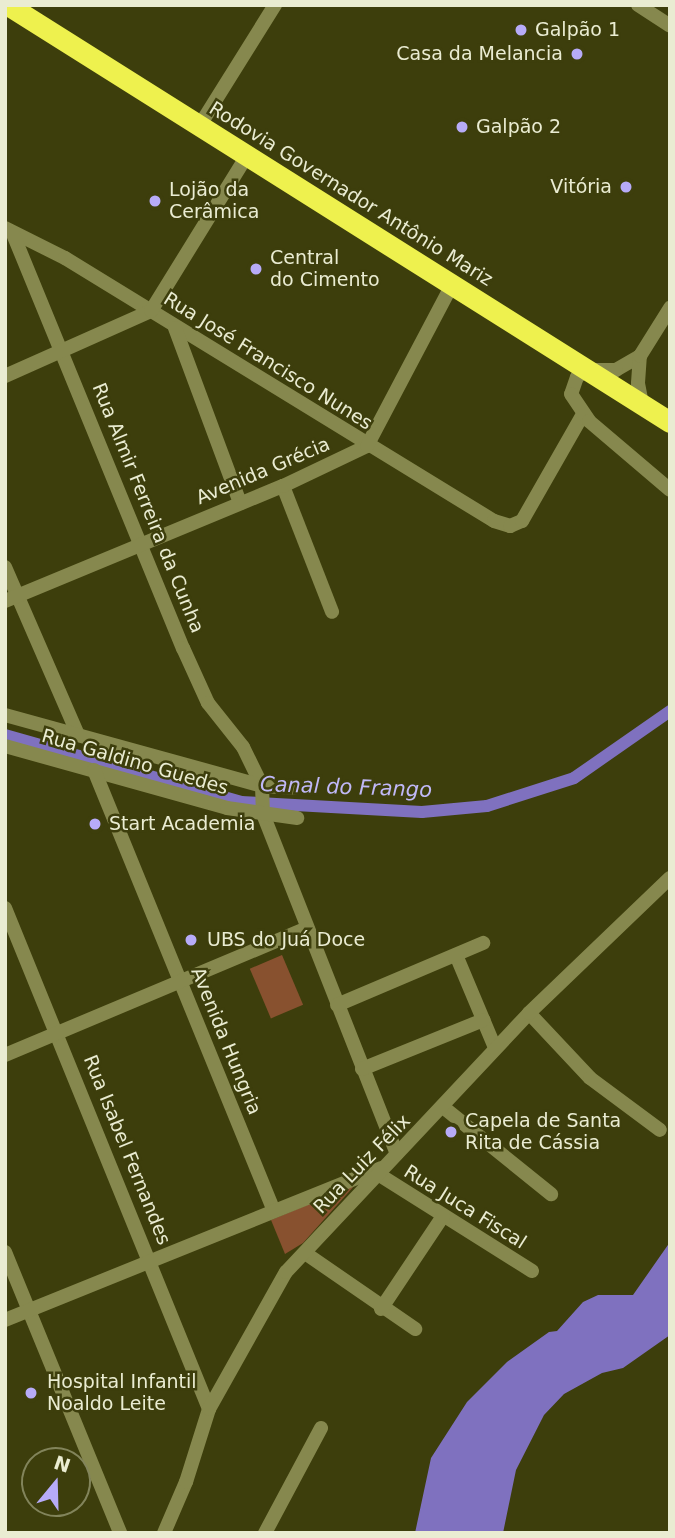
<!DOCTYPE html>
<meta charset="utf-8">
<style>
body{margin:0}
#map{position:relative;width:675px;height:1538px;overflow:hidden;background:#3d3e0c;font-family:"DejaVu Sans",sans-serif}
div>[style]{position:absolute}
.green>*{inset:0;background:#88512f;transform-origin:0 0}
.water>*{inset:0;background:#7f71bf}
.canal>*{height:12px;margin:-6px;padding:0 6px;transform-origin:6px;border-radius:6px;background:#7f71bf}
.street>*{height:14px;margin:-7px;padding:0 7px;transform-origin:7px;border-radius:7px;background:#86884e}
.highway>*{height:21px;margin:-10.5px;padding:0 10.5px;transform-origin:10.5px;border-radius:10.5px;background:#eef14e}
.dots>*{width:19px;height:19px;translate:-50% -50%;box-sizing:border-box;border:4px solid #3d3e0c;border-radius:50%}
span{translate:-50% -50%;white-space:nowrap;text-align:center;line-height:1.15;-webkit-text-stroke:5px #3d3e0c;paint-order:stroke}
.poi-label{font-size:19px;color:#eaecd2}
.left{translate:0 -50%;text-align:left}
.right{translate:-100% -50%;text-align:right}
.street-label{font-size:19px;color:#eaecd2}
.water-label{font-size:21px;color:#c0b8f7;font-style:italic}
.frame{position:absolute;inset:0;border:7px solid #eaecd2;pointer-events:none}
.north{position:absolute;left:21px;top:1447px;width:70px;height:70px;box-sizing:border-box;background:#3d3e0c;border:2px solid #82845b;border-radius:50%;rotate:19deg;font-size:19px;font-weight:700;line-height:28px;text-align:center;color:#eaecd2}
.north::after{content:'';display:block;margin:auto;width:24px;height:32px;background:#b7abf8;clip-path:polygon(50% 0,100% 100%,50% 72%,0 100%)}
</style>
<div id="map">
<div class="green">
<i style="left:282px;top:955px;width:54px;height:35px;rotate:67deg"></i>
<i style="clip-path:polygon(355px 1185px,303px 1243px,285px 1254px,271px 1220px)"></i>
</div>
<div class="water">
<i style="clip-path:polygon(670px 1242px,670px 1335px,623px 1368px,602px 1373px,564px 1394px,544px 1415px,516px 1470px,503px 1533px,415px 1533px,431px 1458px,467px 1402px,507px 1362px,549px 1332px,557px 1331px,583px 1302px,598px 1295px,633px 1295px)"></i>
</div>
<div class="canal">
<i style="left:5px;top:735px;width:245px;rotate:15.8deg"></i>
<i style="left:241px;top:802px;width:181px;rotate:3.2deg"></i>
<i style="left:422px;top:812px;width:65px;rotate:-5.3deg"></i>
<i style="left:487px;top:806px;width:91px;rotate:-17.8deg"></i>
<i style="left:574px;top:778px;width:117px;rotate:-34.9deg"></i>
</div>
<div class="street">
<i style="left:638px;top:5px;width:38px;rotate:33deg"></i>
<i style="left:200px;top:125px;width:142px;rotate:-58deg"></i>
<i style="left:5px;top:228px;width:67px;rotate:26.6deg"></i>
<i style="left:65px;top:258px;width:503px;rotate:31.51deg"></i>
<i style="left:494px;top:521px;width:17px;rotate:17deg"></i>
<i style="left:510px;top:526px;width:13px;rotate:-23deg"></i>
<i style="left:522px;top:521px;width:123px;rotate:-60.3deg"></i>
<i style="left:13px;top:234px;width:448px;rotate:67.7deg"></i>
<i style="left:183px;top:648px;width:60px;rotate:65.6deg"></i>
<i style="left:208px;top:703px;width:56px;rotate:51.5deg"></i>
<i style="left:243px;top:747px;width:43px;rotate:64deg"></i>
<i style="left:262px;top:786px;width:28px;rotate:88deg"></i>
<i style="left:263px;top:814px;width:365px;rotate:68.5deg"></i>
<i style="left:175px;top:328px;width:187px;rotate:69.6deg"></i>
<i style="left:640px;top:356px;width:28px;rotate:150deg"></i>
<i style="left:616px;top:370px;width:29px;rotate:180deg"></i>
<i style="left:587px;top:370px;width:12px;rotate:145deg"></i>
<i style="left:577px;top:377px;width:18px;rotate:109deg"></i>
<i style="left:571px;top:394px;width:32px;rotate:56deg"></i>
<i style="left:589px;top:421px;width:106px;rotate:40.4deg"></i>
<i style="left:5px;top:376px;width:160px;rotate:-24deg"></i>
<i style="left:151px;top:311px;width:185px;rotate:-58.3deg"></i>
<i style="left:642px;top:404px;width:21px;rotate:-101deg"></i>
<i style="left:638px;top:383px;width:27px;rotate:-86deg"></i>
<i style="left:640px;top:356px;width:57px;rotate:-58deg"></i>
<i style="left:283px;top:486px;width:135px;rotate:68.7deg"></i>
<i style="left:5px;top:567px;width:183px;rotate:66.5deg"></i>
<i style="left:5px;top:601px;width:301px;rotate:-22.5deg"></i>
<i style="left:283px;top:486px;width:93px;rotate:-25.5deg"></i>
<i style="left:367px;top:446px;width:182px;rotate:-62.2deg"></i>
<i style="left:5px;top:715px;width:267px;rotate:15.4deg"></i>
<i style="left:262px;top:786px;width:33px;rotate:3deg"></i>
<i style="left:5px;top:746px;width:230px;rotate:15.6deg"></i>
<i style="left:227px;top:808px;width:71px;rotate:8.1deg"></i>
<i style="left:94px;top:770px;width:475px;rotate:67.8deg"></i>
<i style="left:5px;top:908px;width:541px;rotate:67.84deg"></i>
<i style="left:456px;top:955px;width:101px;rotate:67.2deg"></i>
<i style="left:337px;top:1005px;width:159px;rotate:-23deg"></i>
<i style="left:529px;top:1013px;width:89px;rotate:46.8deg"></i>
<i style="left:590px;top:1078px;width:87px;rotate:36.6deg"></i>
<i style="left:5px;top:1055px;width:328px;rotate:-22.8deg"></i>
<i style="left:362px;top:1069px;width:131px;rotate:-22deg"></i>
<i style="left:443px;top:1107px;width:139px;rotate:38.9deg"></i>
<i style="left:378px;top:1174px;width:182px;rotate:32.2deg"></i>
<i style="left:5px;top:1252px;width:304px;rotate:67.7deg"></i>
<i style="left:305px;top:1253px;width:134px;rotate:34.6deg"></i>
<i style="left:381px;top:1309px;width:112px;rotate:-56.3deg"></i>
<i style="left:5px;top:1320px;width:406px;rotate:-22deg"></i>
<i style="left:164px;top:1533px;width:56px;rotate:-66.7deg"></i>
<i style="left:186px;top:1482px;width:77px;rotate:-72.5deg"></i>
<i style="left:209px;top:1409px;width:157px;rotate:-60.7deg"></i>
<i style="left:286px;top:1272px;width:355px;rotate:-46.8deg"></i>
<i style="left:529px;top:1013px;width:195px;rotate:-43.8deg"></i>
<i style="left:265px;top:1533px;width:119px;rotate:-61.9deg"></i>
</div>
<div class="highway">
<i style="left:8px;top:5px;width:782px;rotate:32.21deg"></i>
</div>
<div class="dots">
<i style="left:521px;top:30px;background:#b7abf8"></i>
<i style="left:577px;top:54px;background:#b7abf8"></i>
<i style="left:462px;top:127px;background:#b7abf8"></i>
<i style="left:626px;top:187px;background:#b7abf8"></i>
<i style="left:155px;top:201px;background:#b7abf8"></i>
<i style="left:256px;top:269px;background:#b7abf8"></i>
<i style="left:95px;top:824px;background:#b7abf8"></i>
<i style="left:191px;top:940px;background:#b7abf8"></i>
<i style="left:451px;top:1132px;background:#b7abf8"></i>
<i style="left:31px;top:1393px;background:#b7abf8"></i>
</div>
<div class="poi-label">
<span class="left" style="left:535px;top:30px">Galpão 1</span>
<span class="right" style="left:563px;top:54px">Casa da Melancia</span>
<span class="left" style="left:476px;top:127px">Galpão 2</span>
<span class="right" style="left:612px;top:187px">Vitória</span>
<span class="left" style="left:169px;top:201px">Lojão da<br>Cerâmica</span>
<span class="left" style="left:270px;top:269px">Central<br>do Cimento</span>
<span class="left" style="left:109px;top:824px">Start Academia</span>
<span class="left" style="left:207px;top:940px">UBS do Juá Doce</span>
<span class="left" style="left:465px;top:1132px">Capela de Santa<br>Rita de Cássia</span>
<span class="left" style="left:47px;top:1393px">Hospital Infantil<br>Noaldo Leite</span>
</div>
<div class="street-label">
<span style="left:351px;top:194px;rotate:32deg">Rodovia Governador Antônio Mariz</span>
<span style="left:268px;top:361px;rotate:32deg">Rua José Francisco Nunes</span>
<span style="left:263px;top:471px;rotate:-23deg">Avenida Grécia</span>
<span style="left:148px;top:508px;rotate:68deg">Rua Almir Ferreira da Cunha</span>
<span style="left:135px;top:762px;rotate:16deg">Rua Galdino Guedes</span>
<span style="left:226px;top:1041px;rotate:68deg">Avenida Hungria</span>
<span style="left:127px;top:1150px;rotate:68deg">Rua Isabel Fernandes</span>
<span style="left:362px;top:1164px;rotate:-46deg">Rua Luiz Félix</span>
<span style="left:465px;top:1207px;rotate:32deg">Rua Juca Fiscal</span>
</div>
<div class="water-label">
<span style="left:346px;top:787px;rotate:2deg">Canal do Frango</span>
</div>
<div class="frame"></div>
<div class="north">N</div>
</div>
